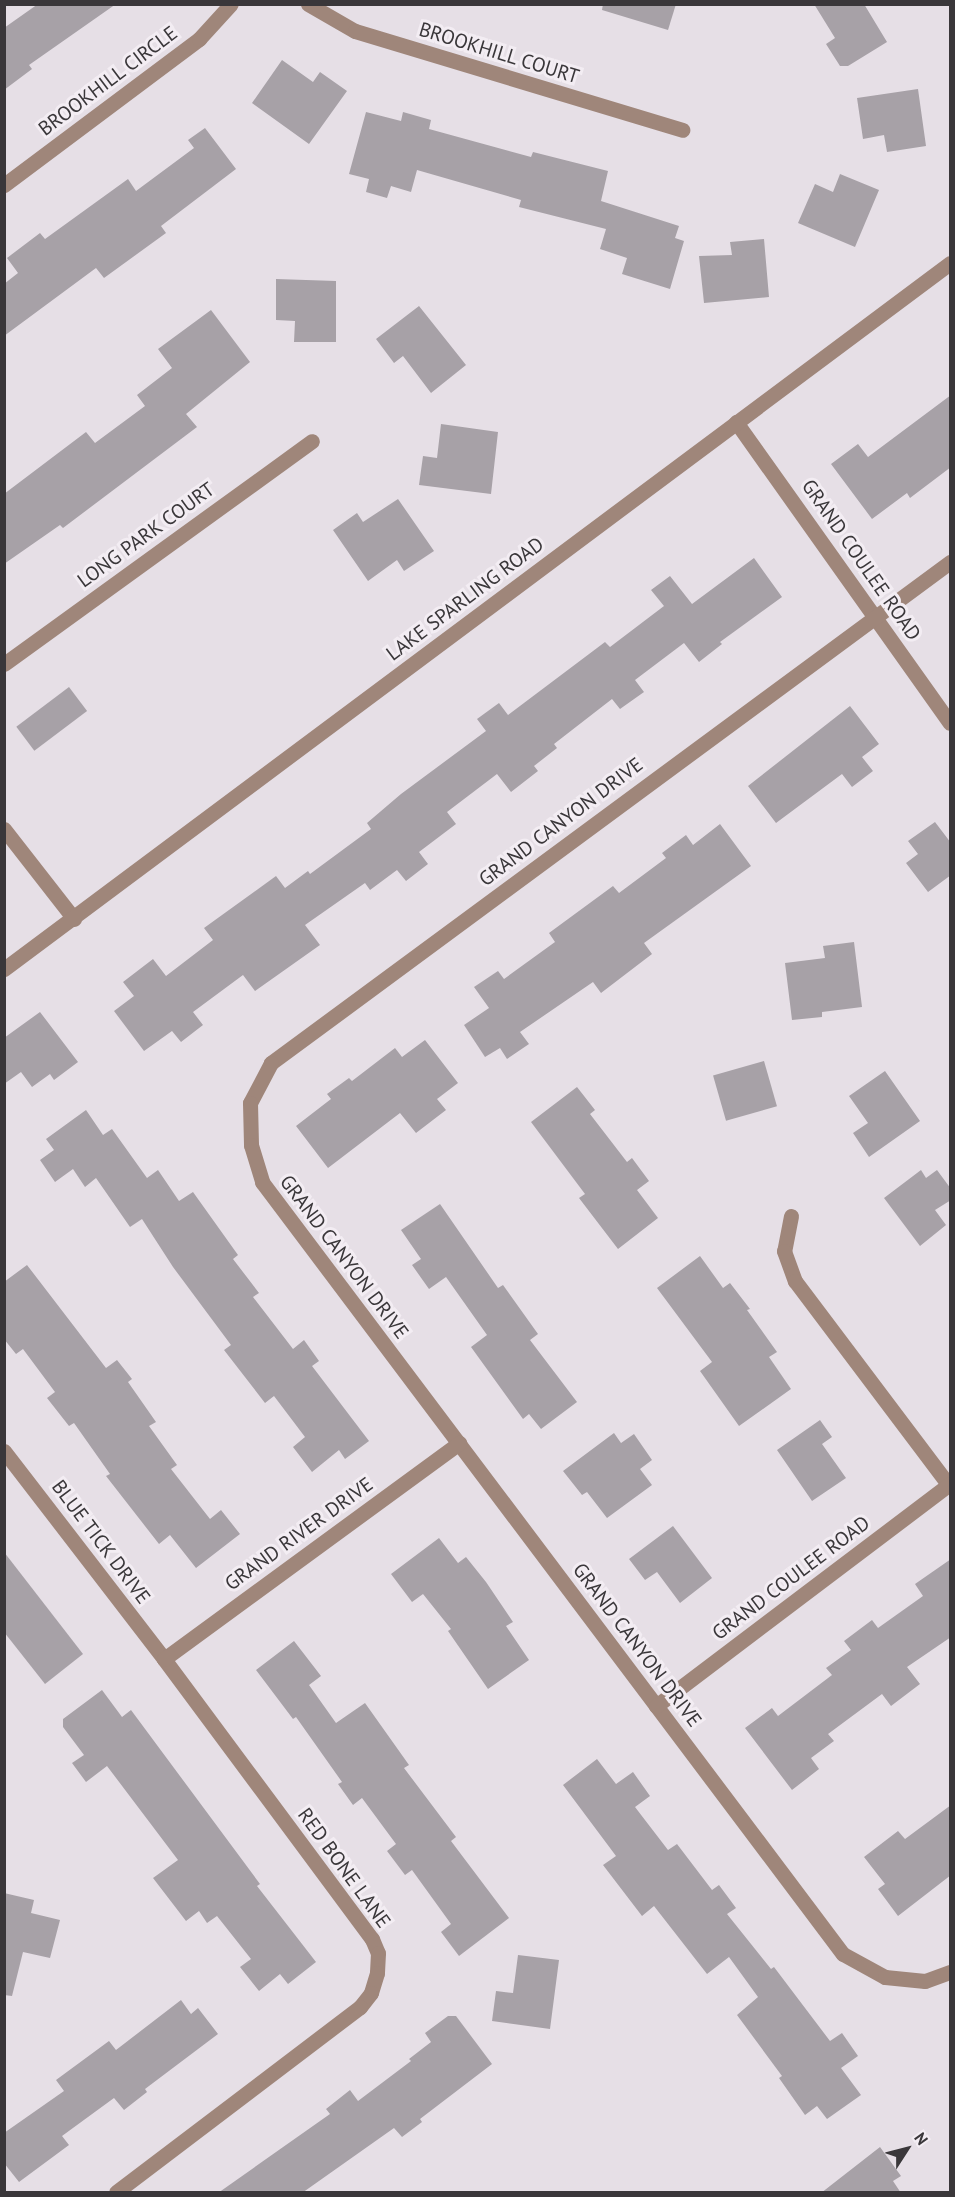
<!DOCTYPE html>
<style>
body{margin:0}
#map{position:relative;width:955px;height:2197px;overflow:hidden;background:#e6dfe6;font-family:"PT Sans",sans-serif}
div>[style]{position:absolute}
.building>*{inset:0;background:#a7a1a7;transform-origin:0 0}
.minor>*{height:15px;margin:-7.5px;padding:0 7.5px;transform-origin:7.5px;border-radius:7.5px;background:#9f867a}
span{translate:-50% -50%;white-space:nowrap;text-align:center;line-height:1.15;-webkit-text-stroke:6px #f3edf3;paint-order:stroke}
.street-label{font-size:20px;color:#3a373a}
.frame{position:absolute;inset:0;border:6px solid #3a373a;pointer-events:none}
.north{position:absolute;left:877px;top:2119px;width:60px;height:60px;-webkit-text-stroke:4px #f3edf3;paint-order:stroke;rotate:54deg;font-size:16px;font-weight:700;line-height:24px;text-align:center;color:#3a373a}
.north::after{content:'';display:block;margin:auto;width:21px;height:27px;background:#3a373a;clip-path:polygon(50% 0,100% 100%,50% 72%,0 100%)}
</style>
<div id="map">
<div class="building">
<i style="clip-path:polygon(38px 4px,116px 4px,29px 65px,32px 69px,4px 90px,4px 28px)"></i>
<i style="clip-path:polygon(603px 4px,676px 4px,668px 30px,602px 10px)"></i>
<i style="clip-path:polygon(814px 4px,864px 4px,887px 42px,848px 66px,840px 66px,826px 44px,835px 38px)"></i>
<i style="clip-path:polygon(282px 60px,313px 82px,320px 72px,347px 91px,309px 144px,252px 103px)"></i>
<i style="clip-path:polygon(918px 89px,926px 146px,887px 152px,884px 135px,863px 139px,857px 98px)"></i>
<i style="clip-path:polygon(366px 112px,401px 121px,403px 112px,431px 120px,429px 129px,531px 157px,533px 152px,608px 171px,601px 201px,679px 226px,675px 238px,684px 241px,670px 289px,622px 274px,627px 258px,600px 249px,606px 229px,519px 207px,521px 200px,417px 170px,411px 192px,391px 186px,387px 198px,366px 192px,369px 179px,349px 174px)"></i>
<i style="clip-path:polygon(205px 128px,236px 169px,161px 226px,166px 233px,104px 278px,96px 268px,4px 336px,4px 284px,18px 273px,7px 258px,40px 233px,45px 239px,128px 179px,136px 191px,194px 148px,188px 140px)"></i>
<i style="clip-path:polygon(840px 174px,879px 190px,855px 247px,798px 223px,815px 184px,833px 192px)"></i>
<i style="clip-path:polygon(764px 239px,769px 297px,704px 303px,699px 256px,732px 255px,730px 242px)"></i>
<i style="clip-path:polygon(276px 279px,336px 281px,336px 342px,294px 342px,295px 321px,276px 320px)"></i>
<i style="clip-path:polygon(419px 306px,466px 365px,431px 393px,403px 356px,394px 363px,376px 339px)"></i>
<i style="clip-path:polygon(211px 310px,250px 362px,186px 414px,197px 427px,63px 528px,60px 525px,4px 564px,4px 494px,86px 432px,95px 443px,145px 406px,137px 395px,172px 368px,158px 349px)"></i>
<i style="clip-path:polygon(951px 395px,951px 467px,910px 498px,907px 493px,872px 519px,831px 464px,858px 444px,868px 457px)"></i>
<i style="clip-path:polygon(441px 424px,498px 432px,491px 494px,419px 485px,423px 456px,437px 458px)"></i>
<i style="clip-path:polygon(398px 499px,434px 551px,404px 571px,397px 560px,368px 581px,333px 530px,357px 513px,363px 522px)"></i>
<i style="clip-path:polygon(754px 558px,782px 597px,720px 642px,722px 644px,699px 662px,684px 643px,635px 680px,644px 692px,620px 709px,612px 699px,554px 744px,557px 748px,534px 766px,538px 771px,511px 792px,497px 774px,447px 812px,456px 824px,419px 852px,428px 864px,406px 881px,397px 870px,370px 890px,365px 883px,305px 925px,320px 945px,255px 991px,243px 975px,193px 1012px,203px 1025px,181px 1042px,172px 1031px,144px 1051px,114px 1011px,134px 996px,123px 982px,153px 959px,166px 976px,213px 940px,204px 928px,276px 876px,285px 888px,308px 871px,310px 874px,371px 829px,367px 823px,401px 794px,486px 731px,477px 719px,499px 703px,508px 715px,605px 642px,610px 647px,664px 606px,651px 590px,670px 576px,692px 604px)"></i>
<i style="left:69px;top:687px;width:30px;height:66px;rotate:53deg"></i>
<i style="clip-path:polygon(850px 706px,879px 744px,862px 757px,873px 771px,852px 787px,842px 774px,776px 823px,748px 786px)"></i>
<i style="clip-path:polygon(935px 822px,951px 843px,951px 875px,928px 892px,906px 863px,918px 854px,908px 841px)"></i>
<i style="clip-path:polygon(720px 824px,751px 866px,644px 943px,652px 954px,601px 993px,593px 982px,520px 1032px,529px 1044px,507px 1059px,500px 1048px,485px 1057px,464px 1025px,489px 1008px,474px 987px,498px 971px,504px 979px,555px 942px,549px 933px,613px 886px,619px 893px,666px 858px,662px 853px,686px 835px,693px 845px)"></i>
<i style="clip-path:polygon(854px 942px,862px 1007px,822px 1012px,822px 1017px,792px 1020px,785px 963px,825px 958px,823px 946px)"></i>
<i style="clip-path:polygon(40px 1012px,78px 1062px,54px 1080px,50px 1074px,32px 1087px,21px 1072px,4px 1084px,4px 1038px)"></i>
<i style="clip-path:polygon(425px 1040px,458px 1083px,437px 1099px,446px 1110px,416px 1133px,400px 1113px,328px 1168px,296px 1126px,331px 1099px,327px 1094px,349px 1078px,352px 1081px,395px 1048px,402px 1057px)"></i>
<i style="left:764px;top:1061px;width:47px;height:53px;rotate:74deg"></i>
<i style="clip-path:polygon(885px 1071px,920px 1121px,869px 1157px,853px 1133px,868px 1123px,849px 1096px)"></i>
<i style="clip-path:polygon(577px 1087px,595px 1110px,590px 1114px,627px 1162px,632px 1158px,649px 1181px,637px 1190px,658px 1218px,618px 1249px,579px 1198px,585px 1194px,531px 1122px)"></i>
<i style="clip-path:polygon(86px 1110px,103px 1135px,112px 1129px,147px 1178px,158px 1170px,179px 1201px,193px 1192px,238px 1255px,233px 1259px,259px 1293px,253px 1297px,293px 1349px,304px 1340px,319px 1361px,312px 1366px,369px 1441px,345px 1459px,339px 1450px,312px 1472px,293px 1447px,305px 1437px,274px 1396px,265px 1403px,224px 1350px,231px 1345px,173px 1267px,142px 1219px,130px 1227px,96px 1178px,85px 1187px,73px 1169px,55px 1182px,40px 1160px,54px 1150px,46px 1139px)"></i>
<i style="clip-path:polygon(921px 1170px,926px 1178px,937px 1170px,951px 1189px,951px 1200px,935px 1210px,946px 1225px,920px 1246px,884px 1198px)"></i>
<i style="clip-path:polygon(440px 1204px,498px 1288px,503px 1285px,538px 1334px,530px 1340px,577px 1402px,541px 1429px,529px 1414px,523px 1419px,471px 1347px,487px 1335px,446px 1277px,429px 1289px,412px 1265px,421px 1259px,401px 1230px)"></i>
<i style="clip-path:polygon(700px 1256px,723px 1288px,730px 1283px,750px 1309px,747px 1310px,777px 1352px,769px 1357px,791px 1389px,739px 1426px,700px 1371px,712px 1362px,657px 1288px)"></i>
<i style="clip-path:polygon(27px 1265px,106px 1368px,117px 1360px,132px 1379px,128px 1382px,156px 1422px,149px 1426px,177px 1465px,171px 1469px,210px 1519px,221px 1510px,240px 1534px,196px 1568px,170px 1535px,159px 1544px,106px 1476px,110px 1474px,74px 1423px,69px 1426px,47px 1398px,55px 1392px,23px 1349px,16px 1354px,4px 1339px,4px 1282px)"></i>
<i style="clip-path:polygon(820px 1420px,832px 1437px,822px 1444px,846px 1478px,812px 1501px,777px 1450px)"></i>
<i style="clip-path:polygon(614px 1433px,621px 1443px,634px 1434px,652px 1460px,640px 1469px,652px 1485px,607px 1518px,587px 1492px,582px 1495px,563px 1471px)"></i>
<i style="clip-path:polygon(673px 1526px,712px 1578px,680px 1603px,657px 1572px,645px 1580px,629px 1559px)"></i>
<i style="clip-path:polygon(439px 1538px,458px 1563px,466px 1557px,486px 1582px,513px 1622px,506px 1626px,529px 1660px,488px 1689px,448px 1631px,451px 1629px,423px 1594px,412px 1602px,391px 1574px)"></i>
<i style="clip-path:polygon(4px 1552px,83px 1654px,45px 1684px,4px 1632px)"></i>
<i style="clip-path:polygon(951px 1559px,951px 1637px,907px 1667px,920px 1684px,891px 1706px,882px 1694px,828px 1734px,834px 1741px,811px 1758px,819px 1769px,792px 1790px,745px 1728px,772px 1708px,778px 1716px,832px 1675px,826px 1668px,851px 1650px,844px 1641px,872px 1620px,878px 1628px,923px 1596px,915px 1584px)"></i>
<i style="clip-path:polygon(294px 1641px,321px 1676px,309px 1685px,336px 1723px,365px 1703px,409px 1765px,404px 1768px,456px 1837px,451px 1841px,509px 1918px,459px 1956px,441px 1932px,451px 1924px,412px 1870px,405px 1875px,387px 1851px,396px 1844px,362px 1798px,353px 1805px,338px 1784px,342px 1782px,296px 1717px,293px 1719px,256px 1670px)"></i>
<i style="clip-path:polygon(102px 1690px,122px 1717px,131px 1710px,260px 1884px,257px 1886px,316px 1962px,288px 1984px,280px 1974px,259px 1991px,240px 1967px,251px 1959px,217px 1916px,207px 1923px,199px 1911px,186px 1921px,153px 1878px,178px 1860px,107px 1766px,86px 1782px,72px 1763px,84px 1755px,63px 1727px,63px 1719px)"></i>
<i style="clip-path:polygon(597px 1759px,616px 1784px,633px 1772px,650px 1796px,635px 1807px,668px 1850px,677px 1844px,712px 1890px,719px 1885px,736px 1908px,727px 1914px,771px 1969px,774px 1967px,830px 2041px,842px 2033px,858px 2056px,841px 2068px,861px 2095px,827px 2119px,817px 2106px,805px 2115px,779px 2078px,782px 2076px,737px 2015px,758px 1997px,729px 1957px,707px 1974px,654px 1906px,642px 1916px,603px 1865px,616px 1856px,563px 1785px)"></i>
<i style="clip-path:polygon(951px 1805px,951px 1875px,898px 1916px,878px 1889px,885px 1884px,864px 1857px,898px 1831px,905px 1839px)"></i>
<i style="clip-path:polygon(4px 1893px,34px 1900px,31px 1913px,60px 1920px,50px 1958px,23px 1952px,12px 1996px,4px 1995px)"></i>
<i style="clip-path:polygon(518px 1955px,559px 1960px,550px 2029px,492px 2021px,496px 1991px,513px 1993px)"></i>
<i style="clip-path:polygon(181px 2000px,191px 2014px,198px 2008px,218px 2034px,145px 2089px,147px 2092px,124px 2110px,114px 2098px,62px 2136px,69px 2145px,19px 2182px,4px 2163px,4px 2133px,64px 2091px,56px 2080px,109px 2041px,116px 2050px)"></i>
<i style="clip-path:polygon(448px 2016px,456px 2016px,492px 2064px,420px 2119px,422px 2122px,402px 2137px,394px 2128px,302px 2193px,218px 2193px,330px 2114px,326px 2109px,350px 2090px,358px 2101px,411px 2061px,409px 2059px,431px 2042px,425px 2033px)"></i>
<i style="clip-path:polygon(880px 2147px,901px 2176px,893px 2181px,901px 2193px,821px 2193px)"></i>
</div>
<div class="minor">
<i style="left:308px;top:4px;width:54px;rotate:29.9deg"></i>
<i style="left:355px;top:31px;width:342px;rotate:16.8deg"></i>
<i style="left:4px;top:185px;width:244px;rotate:-36.8deg"></i>
<i style="left:199px;top:39px;width:47px;rotate:-47.6deg"></i>
<i style="left:736px;top:422px;width:369px;rotate:54.6deg"></i>
<i style="left:950px;top:562px;width:844px;rotate:143.58deg"></i>
<i style="left:271px;top:1063px;width:45px;rotate:117.7deg"></i>
<i style="left:250px;top:1103px;width:42px;rotate:88.6deg"></i>
<i style="left:251px;top:1145px;width:39px;rotate:73deg"></i>
<i style="left:262px;top:1182px;width:966px;rotate:53.04deg"></i>
<i style="left:843px;top:1954px;width:48px;rotate:28.7deg"></i>
<i style="left:885px;top:1977px;width:40px;rotate:5.7deg"></i>
<i style="left:925px;top:1981px;width:27px;rotate:-20deg"></i>
<i style="left:4px;top:664px;width:380px;rotate:-35.9deg"></i>
<i style="left:4px;top:829px;width:114px;rotate:52.1deg"></i>
<i style="left:4px;top:969px;width:1180px;rotate:-36.73deg"></i>
<i style="left:791px;top:1216px;width:36px;rotate:101deg"></i>
<i style="left:784px;top:1251px;width:32px;rotate:70deg"></i>
<i style="left:795px;top:1281px;width:256px;rotate:53deg"></i>
<i style="left:4px;top:1451px;width:262px;rotate:52.4deg"></i>
<i style="left:164px;top:1659px;width:349px;rotate:53.4deg"></i>
<i style="left:372px;top:1939px;width:15px;rotate:67deg"></i>
<i style="left:378px;top:1953px;width:20px;rotate:93deg"></i>
<i style="left:377px;top:1973px;width:21px;rotate:107deg"></i>
<i style="left:371px;top:1993px;width:18px;rotate:128deg"></i>
<i style="left:360px;top:2007px;width:306px;rotate:142.8deg"></i>
<i style="left:164px;top:1659px;width:366px;rotate:-36.2deg"></i>
<i style="left:656px;top:1706px;width:368px;rotate:-37.1deg"></i>
</div>
<div class="street-label">
<span style="left:499px;top:53px;rotate:17deg">BROOKHILL COURT</span>
<span style="left:108px;top:81px;rotate:-37deg">BROOKHILL CIRCLE</span>
<span style="left:146px;top:535px;rotate:-36deg">LONG PARK COURT</span>
<span style="left:861px;top:560px;rotate:55deg">GRAND COULEE ROAD</span>
<span style="left:465px;top:599px;rotate:-37deg">LAKE SPARLING ROAD</span>
<span style="left:561px;top:822px;rotate:-37deg">GRAND CANYON DRIVE</span>
<span style="left:344px;top:1257px;rotate:53deg">GRAND CANYON DRIVE</span>
<span style="left:299px;top:1534px;rotate:-36deg">GRAND RIVER DRIVE</span>
<span style="left:101px;top:1542px;rotate:53deg">BLUE TICK DRIVE</span>
<span style="left:791px;top:1578px;rotate:-37deg">GRAND COULEE ROAD</span>
<span style="left:637px;top:1645px;rotate:53deg">GRAND CANYON DRIVE</span>
<span style="left:344px;top:1868px;rotate:54deg">RED BONE LANE</span>
</div>
<div class="frame"></div>
<div class="north">N</div>
</div>
